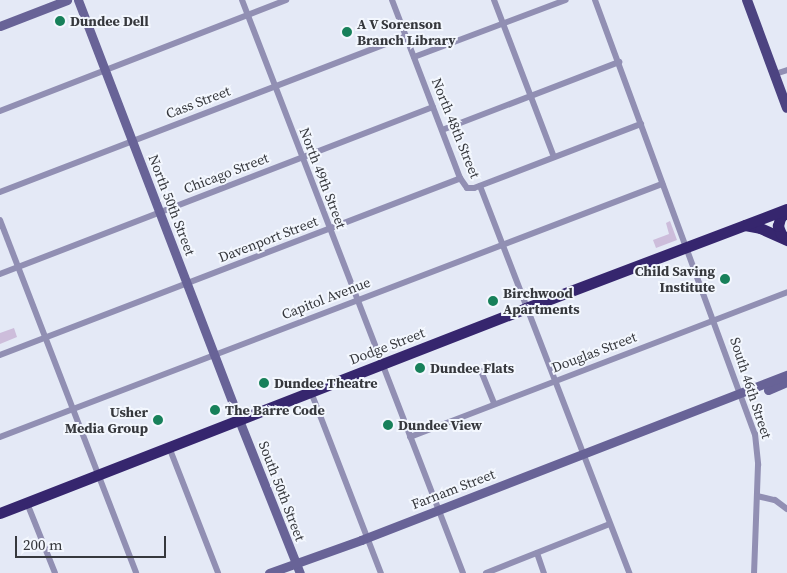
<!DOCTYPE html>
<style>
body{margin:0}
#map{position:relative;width:787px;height:573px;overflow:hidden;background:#e4e9f6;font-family:"Source Serif 4",serif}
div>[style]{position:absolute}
.green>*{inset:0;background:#cdbddb}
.street>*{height:6px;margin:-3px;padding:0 3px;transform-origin:3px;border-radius:3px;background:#918fb3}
.secondary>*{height:9px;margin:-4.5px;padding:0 4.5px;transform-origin:4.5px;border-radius:4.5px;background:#686397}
.primary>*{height:10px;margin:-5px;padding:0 5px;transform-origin:5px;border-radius:5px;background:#4c4381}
.highway>*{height:11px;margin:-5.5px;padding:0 5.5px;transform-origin:5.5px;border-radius:5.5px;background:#36266e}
.dots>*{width:14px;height:14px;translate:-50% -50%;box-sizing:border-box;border:2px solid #f3f7fe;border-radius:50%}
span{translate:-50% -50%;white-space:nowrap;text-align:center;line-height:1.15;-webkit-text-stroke:4px #f3f7fe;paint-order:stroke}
.poi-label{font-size:14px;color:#36383d;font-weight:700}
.left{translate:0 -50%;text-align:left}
.right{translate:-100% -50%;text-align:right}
.street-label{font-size:14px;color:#36383d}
.scale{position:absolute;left:15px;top:536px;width:151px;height:22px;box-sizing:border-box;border:2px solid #36383d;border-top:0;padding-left:6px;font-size:15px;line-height:18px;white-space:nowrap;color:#36383d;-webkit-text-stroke:4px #f3f7fe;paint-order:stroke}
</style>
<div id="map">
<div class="green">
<i style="clip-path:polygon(670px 221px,677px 240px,656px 248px,653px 240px,669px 234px,666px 223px)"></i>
<i style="clip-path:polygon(14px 328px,17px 337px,0 344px,0 333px)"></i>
</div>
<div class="street">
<i style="left:242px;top:0;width:614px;rotate:68.91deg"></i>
<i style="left:392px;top:0;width:191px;rotate:69.1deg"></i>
<i style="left:460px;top:178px;width:12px;rotate:55deg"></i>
<i style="left:467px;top:188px;width:7px"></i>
<i style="left:474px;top:188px;width:179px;rotate:-21deg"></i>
<i style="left:494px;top:0;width:168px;rotate:69.1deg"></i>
<i style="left:595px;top:0;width:463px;rotate:69.8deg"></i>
<i style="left:755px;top:434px;width:31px;rotate:84deg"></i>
<i style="left:758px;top:465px;width:108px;rotate:92.1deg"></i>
<i style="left:414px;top:57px;width:162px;rotate:-20.6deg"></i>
<i style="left:775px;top:74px;width:13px;rotate:-18deg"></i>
<i style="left:0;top:111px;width:307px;rotate:-21.2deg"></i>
<i style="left:442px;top:130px;width:190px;rotate:-21deg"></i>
<i style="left:480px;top:186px;width:415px;rotate:68.9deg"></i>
<i style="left:0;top:192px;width:435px;rotate:-21deg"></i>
<i style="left:0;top:220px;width:378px;rotate:68.9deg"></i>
<i style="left:0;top:274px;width:464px;rotate:-21.1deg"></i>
<i style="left:0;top:355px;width:493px;rotate:-21deg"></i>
<i style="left:481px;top:371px;width:35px;rotate:68deg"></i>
<i style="left:311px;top:392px;width:194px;rotate:68.9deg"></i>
<i style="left:0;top:437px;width:709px;rotate:-20.92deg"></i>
<i style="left:410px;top:437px;width:404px;rotate:-21deg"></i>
<i style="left:169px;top:447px;width:135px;rotate:68.7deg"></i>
<i style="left:757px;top:496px;width:18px;rotate:13deg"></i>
<i style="left:775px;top:500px;width:15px;rotate:37deg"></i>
<i style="left:27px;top:503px;width:75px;rotate:68.2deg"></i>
<i style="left:537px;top:553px;width:21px;rotate:71deg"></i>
<i style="left:486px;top:573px;width:133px;rotate:-21.6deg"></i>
</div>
<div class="secondary">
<i style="left:78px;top:0;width:439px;rotate:69deg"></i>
<i style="left:235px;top:410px;width:175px;rotate:68.3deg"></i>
<i style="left:0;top:26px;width:72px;rotate:-21.2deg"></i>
<i style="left:768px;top:390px;width:21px;rotate:-23deg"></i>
<i style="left:269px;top:573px;width:98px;rotate:-19.7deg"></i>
<i style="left:361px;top:540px;width:457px;rotate:-21.2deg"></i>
</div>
<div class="primary">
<i style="left:747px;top:0;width:115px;rotate:69.7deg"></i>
</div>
<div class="highway">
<i style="left:745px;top:225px;width:15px;rotate:11deg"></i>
<i style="left:760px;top:228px;width:30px;rotate:24deg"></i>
<i style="left:786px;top:239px;width:7px;rotate:-135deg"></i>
<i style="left:781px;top:234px;width:9px;rotate:-111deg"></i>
<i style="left:778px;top:226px;width:8px;rotate:-76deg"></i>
<i style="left:780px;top:218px;width:11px;rotate:-49deg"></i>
<i style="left:0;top:513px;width:565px;rotate:-21.29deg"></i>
<i style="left:526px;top:308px;width:279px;rotate:-20.8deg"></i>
</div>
<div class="dots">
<i style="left:60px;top:21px;background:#17805a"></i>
<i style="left:347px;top:32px;background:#17805a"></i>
<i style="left:725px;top:279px;background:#17805a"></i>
<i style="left:493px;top:301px;background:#17805a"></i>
<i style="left:420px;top:368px;background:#17805a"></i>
<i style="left:264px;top:383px;background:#17805a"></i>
<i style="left:215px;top:410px;background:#17805a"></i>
<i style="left:158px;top:420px;background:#17805a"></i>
<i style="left:388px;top:425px;background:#17805a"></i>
</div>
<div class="poi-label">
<span class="left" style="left:70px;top:21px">Dundee Dell</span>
<span class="left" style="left:357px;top:32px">A V Sorenson<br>Branch Library</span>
<span class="right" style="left:715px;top:279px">Child Saving<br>Institute</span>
<span class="left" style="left:503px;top:301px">Birchwood<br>Apartments</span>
<span class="left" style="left:430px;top:368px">Dundee Flats</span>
<span class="left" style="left:274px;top:383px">Dundee Theatre</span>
<span class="left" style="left:225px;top:410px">The Barre Code</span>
<span class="right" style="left:148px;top:420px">Usher<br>Media Group</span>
<span class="left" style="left:398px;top:425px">Dundee View</span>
</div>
<div class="street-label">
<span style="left:198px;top:102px;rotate:-21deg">Cass Street</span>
<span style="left:456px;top:128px;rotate:68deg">North 48th Street</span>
<span style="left:226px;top:173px;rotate:-21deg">Chicago Street</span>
<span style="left:323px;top:178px;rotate:69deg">North 49th Street</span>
<span style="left:172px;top:205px;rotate:69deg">North 50th Street</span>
<span style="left:268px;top:239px;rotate:-21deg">Davenport Street</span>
<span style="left:326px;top:298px;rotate:-21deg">Capitol Avenue</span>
<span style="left:387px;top:346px;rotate:-21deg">Dodge Street</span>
<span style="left:594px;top:352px;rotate:-21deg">Douglas Street</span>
<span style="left:751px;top:388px;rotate:72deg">South 46th Street</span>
<span style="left:453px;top:489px;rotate:-21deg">Farnam Street</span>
<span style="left:282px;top:491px;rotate:69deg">South 50th Street</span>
</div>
<div class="scale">200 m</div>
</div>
